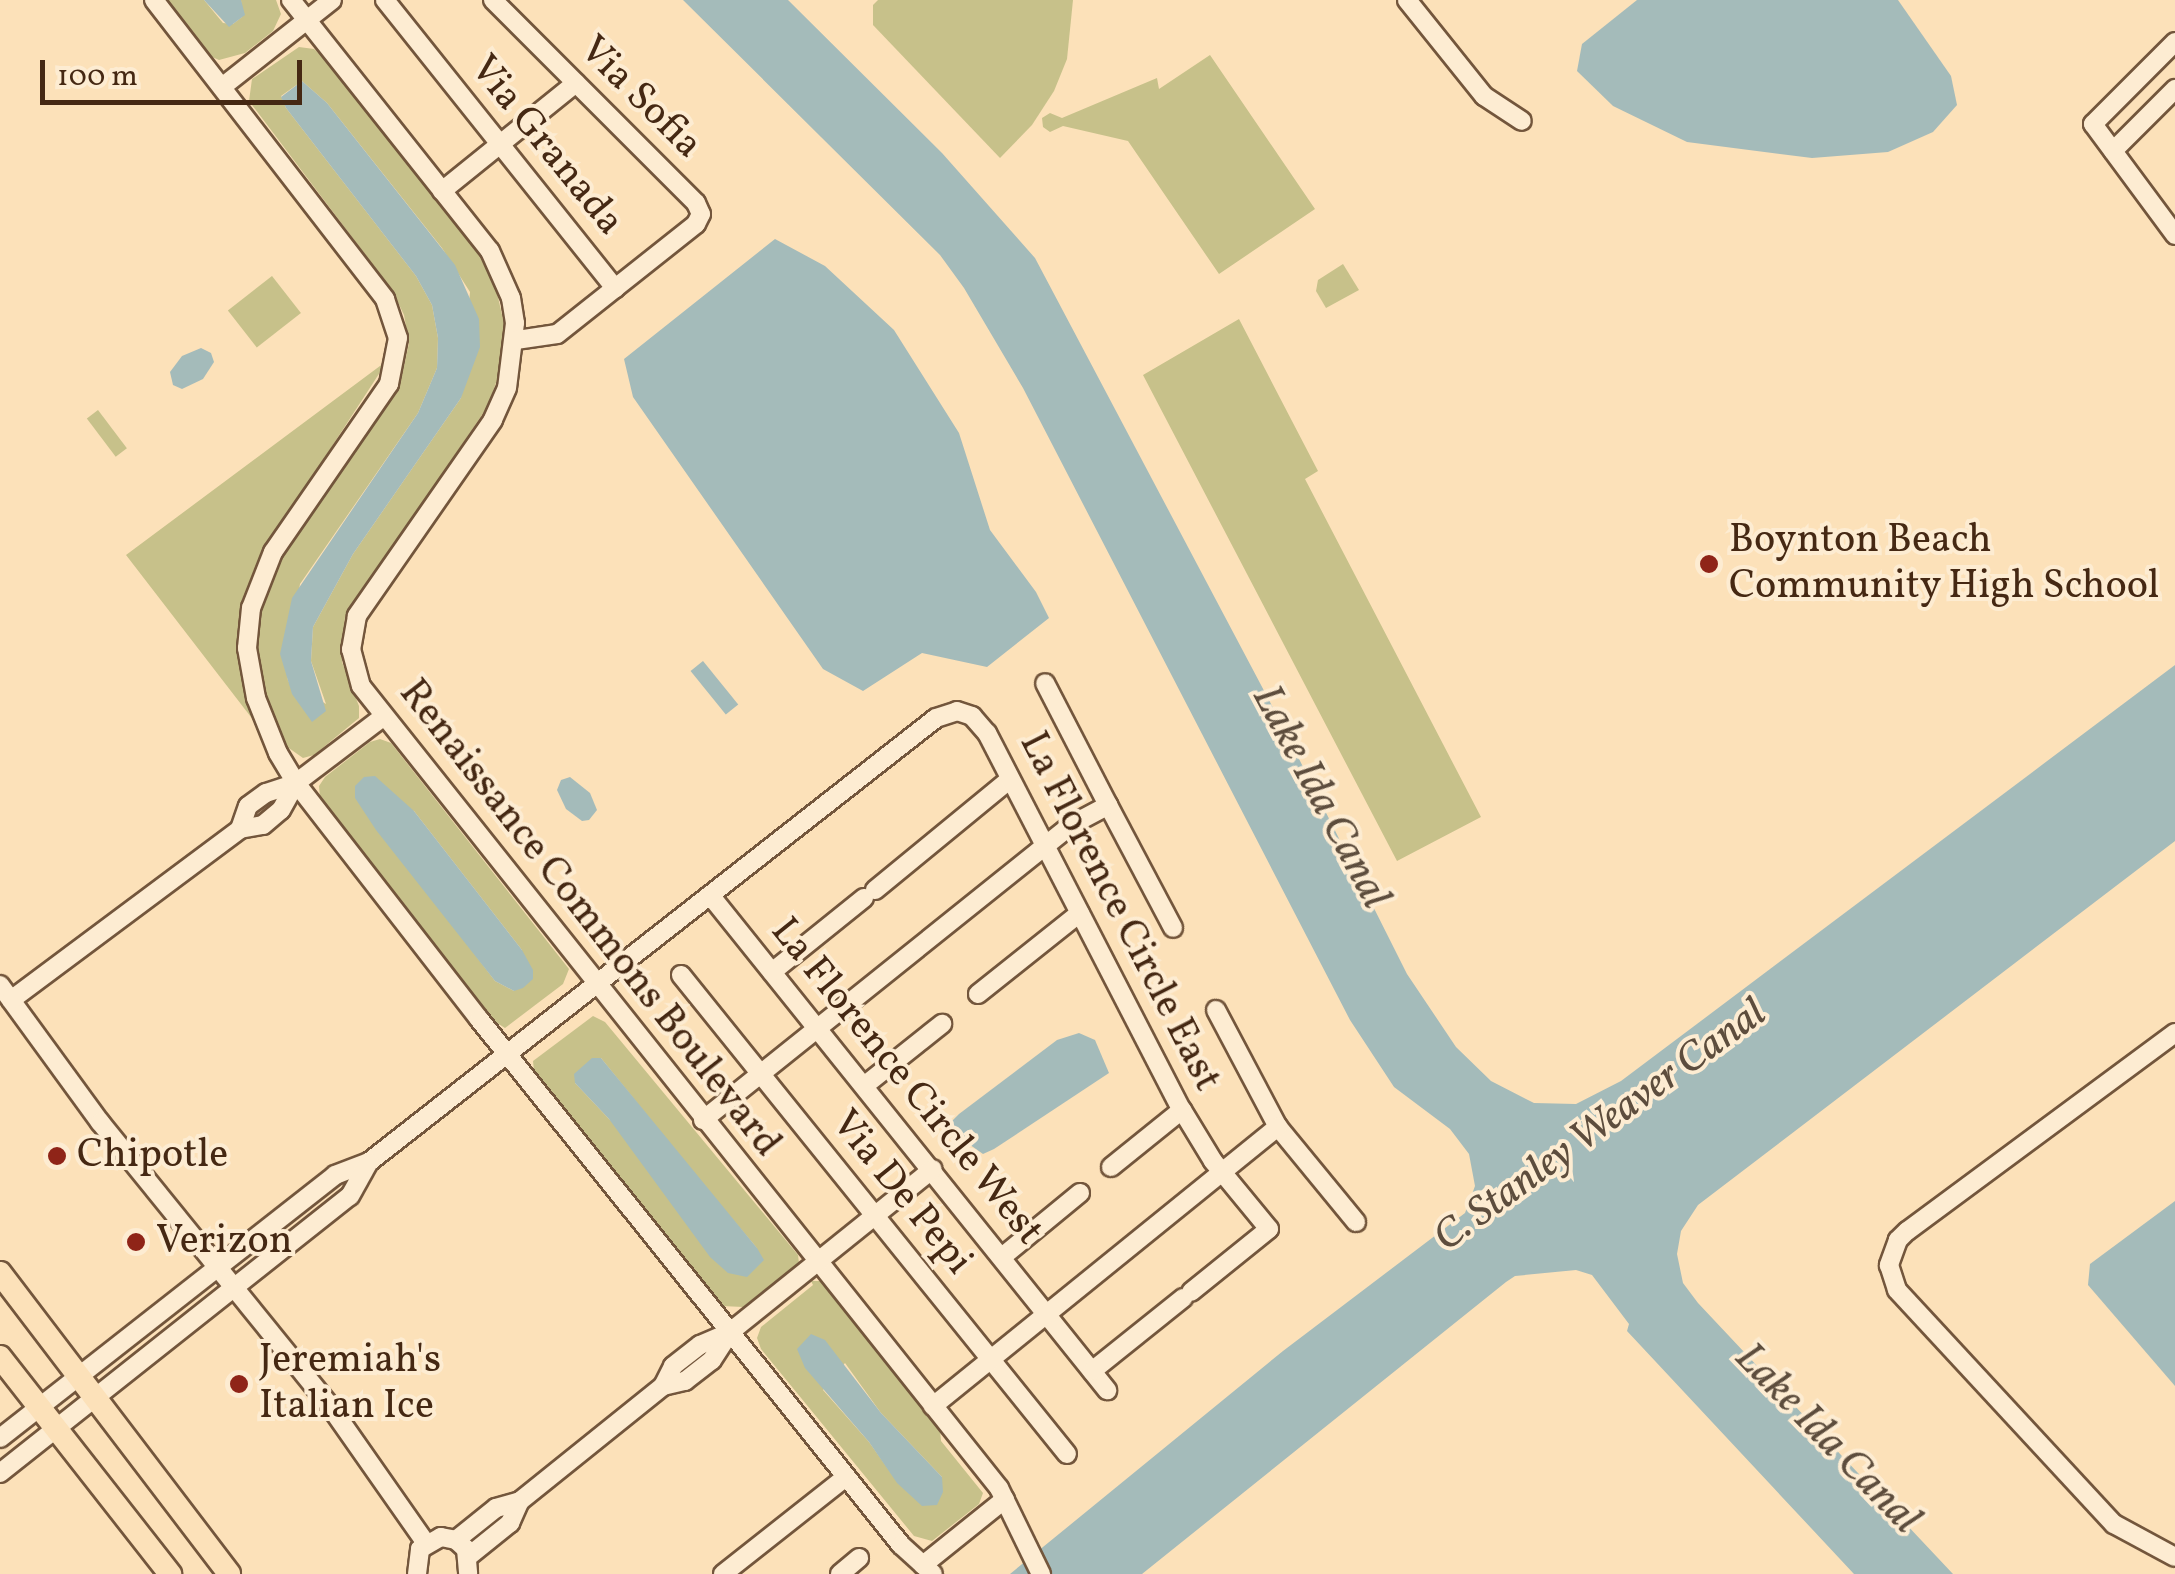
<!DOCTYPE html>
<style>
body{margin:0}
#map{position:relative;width:2175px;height:1574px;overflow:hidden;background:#fce1b9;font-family:Vollkorn,serif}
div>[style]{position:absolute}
.green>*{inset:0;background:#c7c18a;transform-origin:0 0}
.water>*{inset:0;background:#a4bbba;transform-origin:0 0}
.roads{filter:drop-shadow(2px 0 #73563c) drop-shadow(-2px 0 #73563c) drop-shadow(0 2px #73563c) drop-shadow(0 -2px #73563c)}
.minor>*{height:18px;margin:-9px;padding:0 9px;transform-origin:9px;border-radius:9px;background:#fdecd2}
.major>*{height:22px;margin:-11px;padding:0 11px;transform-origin:11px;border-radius:11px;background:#fce1b9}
.dots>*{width:28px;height:28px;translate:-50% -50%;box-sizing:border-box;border:5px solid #fdecd2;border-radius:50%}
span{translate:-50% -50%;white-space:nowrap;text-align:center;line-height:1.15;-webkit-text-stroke:8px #fdecd2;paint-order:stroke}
.street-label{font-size:40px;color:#452813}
.poi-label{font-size:40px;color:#452813}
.left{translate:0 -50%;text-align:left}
.water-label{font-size:42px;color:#5d4d3d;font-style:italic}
.scale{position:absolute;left:40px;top:60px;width:262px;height:45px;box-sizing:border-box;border:5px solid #452813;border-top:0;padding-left:12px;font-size:30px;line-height:35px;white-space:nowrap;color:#452813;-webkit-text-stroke:8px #fdecd2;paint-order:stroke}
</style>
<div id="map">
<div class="green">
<i style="clip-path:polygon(167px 0,204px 0,223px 23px,233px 24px,242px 17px,241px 0,276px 0,281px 14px,273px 31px,245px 53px,219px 60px,210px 56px)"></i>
<i style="clip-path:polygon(878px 0,1073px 0,1067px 59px,1054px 91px,1032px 125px,1000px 158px,873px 25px,873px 5px)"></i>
<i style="clip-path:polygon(evenodd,299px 47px,314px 49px,322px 56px,473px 245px,495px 284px,505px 328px,502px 365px,488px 406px,345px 617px,342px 662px,359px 706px,359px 718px,314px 755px,303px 758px,286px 746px,263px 687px,257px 648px,263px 598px,285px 553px,401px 380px,409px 343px,404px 315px,392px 290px,249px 101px,252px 79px,299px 47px,302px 81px,327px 103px,442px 248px,470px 292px,461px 398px,353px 554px,313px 627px,311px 661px,326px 704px,288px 681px,286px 664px,300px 584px,418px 413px,437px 368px,438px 338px,432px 305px,416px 276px,286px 108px,281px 96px,302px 81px)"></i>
<i style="clip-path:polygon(1210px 55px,1315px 209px,1219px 274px,1128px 141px,1063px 126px,1050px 132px,1043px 127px,1042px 118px,1050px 113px,1062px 118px,1157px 78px,1159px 89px)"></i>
<i style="clip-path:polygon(1343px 264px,1359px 290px,1326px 308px,1316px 291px,1318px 280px)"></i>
<i style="left:272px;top:276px;width:47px;height:56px;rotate:52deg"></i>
<i style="clip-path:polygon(1239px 319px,1318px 471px,1305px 479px,1481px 817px,1397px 861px,1143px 375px)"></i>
<i style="clip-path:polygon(388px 360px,262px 554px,246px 596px,238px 633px,241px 673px,254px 721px,126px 555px)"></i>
<i style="left:98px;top:410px;width:48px;height:14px;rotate:53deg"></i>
<i style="clip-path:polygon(evenodd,380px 739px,391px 743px,569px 969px,563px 984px,505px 1028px,494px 1021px,320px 798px,319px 786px,325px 777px,370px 742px,380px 739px,356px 798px,414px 811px,522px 950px,514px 991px,495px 981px,356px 798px)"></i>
<i style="clip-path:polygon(evenodd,593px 1016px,605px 1022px,798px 1255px,799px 1263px,743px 1307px,722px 1306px,534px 1071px,533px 1061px,593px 1016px,601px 1058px,701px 1182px,757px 1248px,609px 1119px,575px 1083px,601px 1058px)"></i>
<i style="clip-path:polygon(evenodd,811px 1281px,820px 1281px,940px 1430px,941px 1441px,983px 1493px,979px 1504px,932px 1541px,914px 1536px,761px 1349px,757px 1338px,761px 1327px,813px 1285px,811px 1281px,845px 1363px,881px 1413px,942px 1477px,898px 1483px,869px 1442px,823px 1390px,845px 1363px)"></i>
</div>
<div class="water">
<i style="clip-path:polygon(204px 0,241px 0,245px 15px,229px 27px)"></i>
<i style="clip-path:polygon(683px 0,788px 0,942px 153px,1035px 258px,1279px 719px,1407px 974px,1456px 1047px,1491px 1081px,1534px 1103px,1576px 1104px,1621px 1081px,2175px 665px,2175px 841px,1698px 1205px,1681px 1231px,1677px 1254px,1683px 1283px,1698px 1303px,1953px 1574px,1854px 1574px,1627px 1331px,1629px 1324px,1592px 1275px,1576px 1270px,1515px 1276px,1506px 1282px,1142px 1574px,1010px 1574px,1283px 1351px,1465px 1213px,1475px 1186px,1469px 1154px,1450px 1129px,1394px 1087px,1350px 1020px,1023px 388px,964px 288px,940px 255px)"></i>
<i style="clip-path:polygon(1637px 0,1898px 0,1951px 76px,1957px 105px,1933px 132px,1888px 152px,1812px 158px,1687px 142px,1613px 106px,1577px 71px,1582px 44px)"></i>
<i style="clip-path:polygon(302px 81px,327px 103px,455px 265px,479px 319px,480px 347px,461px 398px,353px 554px,313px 627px,311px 661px,326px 711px,312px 722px,292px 694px,280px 654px,292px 598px,418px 413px,437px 368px,438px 338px,432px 305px,416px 276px,286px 108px,281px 97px)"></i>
<i style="clip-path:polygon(775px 239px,825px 266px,894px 330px,959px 433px,990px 530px,1036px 592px,1049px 618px,987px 667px,922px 653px,863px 691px,823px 669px,633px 397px,624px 359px)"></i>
<i style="clip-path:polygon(201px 348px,211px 353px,214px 362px,203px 379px,182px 389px,173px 385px,170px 372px,182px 356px)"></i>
<i style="left:703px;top:661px;width:56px;height:16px;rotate:51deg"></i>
<i style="clip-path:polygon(375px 776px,414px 811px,522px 950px,533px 970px,533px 979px,523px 988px,514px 991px,495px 981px,376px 830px,355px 798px,355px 786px,364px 777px)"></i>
<i style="clip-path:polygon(570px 777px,590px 793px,597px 810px,589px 820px,582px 821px,566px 809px,557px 790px,561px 780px)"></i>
<i style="clip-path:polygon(1079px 1033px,1095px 1040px,1109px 1073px,994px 1149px,983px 1154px,966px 1142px,951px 1122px,959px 1114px,1057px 1040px)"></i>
<i style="clip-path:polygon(592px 1058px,601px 1058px,757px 1248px,764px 1260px,747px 1277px,728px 1273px,710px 1257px,609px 1119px,575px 1083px,574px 1074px)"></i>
<i style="clip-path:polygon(2175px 1201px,2175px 1386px,2088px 1285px,2090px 1264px)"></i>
<i style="clip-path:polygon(811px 1334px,825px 1340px,881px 1413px,942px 1477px,943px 1492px,937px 1505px,922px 1506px,897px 1483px,869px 1442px,805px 1368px,797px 1349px)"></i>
</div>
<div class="roads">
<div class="minor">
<i style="left:154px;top:0;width:378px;rotate:52.3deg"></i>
<i style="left:385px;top:299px;width:41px;rotate:71.6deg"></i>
<i style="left:398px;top:338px;width:47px;rotate:101.1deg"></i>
<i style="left:389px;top:384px;width:204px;rotate:124.6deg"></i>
<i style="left:273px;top:552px;width:60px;rotate:111.4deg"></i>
<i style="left:251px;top:608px;width:40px;rotate:95.7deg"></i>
<i style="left:247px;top:648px;width:51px;rotate:79.8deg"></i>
<i style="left:256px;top:698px;width:59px;rotate:68.2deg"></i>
<i style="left:278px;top:753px;width:35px;rotate:59deg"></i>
<i style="left:296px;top:783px;width:299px;rotate:52.2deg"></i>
<i style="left:479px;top:1019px;width:674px;rotate:51.26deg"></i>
<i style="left:901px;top:1545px;width:43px;rotate:42.2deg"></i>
<i style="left:291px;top:0;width:320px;rotate:51.6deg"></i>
<i style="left:490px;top:251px;width:51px;rotate:65.9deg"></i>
<i style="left:511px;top:298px;width:25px;rotate:81deg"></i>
<i style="left:515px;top:323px;width:65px;rotate:97deg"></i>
<i style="left:507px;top:388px;width:35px;rotate:114deg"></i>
<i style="left:493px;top:420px;width:239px;rotate:124.8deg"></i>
<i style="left:357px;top:616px;width:34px;rotate:100deg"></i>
<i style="left:351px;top:649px;width:38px;rotate:75deg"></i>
<i style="left:361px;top:686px;width:1025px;rotate:51.5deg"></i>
<i style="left:999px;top:1488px;width:96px;rotate:64deg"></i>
<i style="left:385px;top:0;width:369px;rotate:51.4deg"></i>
<i style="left:493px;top:0;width:287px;rotate:45deg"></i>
<i style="left:696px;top:203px;width:12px;rotate:66deg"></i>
<i style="left:701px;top:214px;width:11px;rotate:117deg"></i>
<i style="left:696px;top:224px;width:177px;rotate:141.6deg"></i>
<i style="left:557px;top:334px;width:40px;rotate:171.5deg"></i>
<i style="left:1407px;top:0;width:123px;rotate:51.3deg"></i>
<i style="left:1484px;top:96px;width:45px;rotate:33.3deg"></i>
<i style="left:2175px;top:42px;width:116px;rotate:135deg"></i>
<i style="left:2093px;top:124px;width:138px;rotate:53.5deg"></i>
<i style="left:222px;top:87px;width:140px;rotate:-38.3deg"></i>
<i style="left:2113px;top:151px;width:88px;rotate:-45deg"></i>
<i style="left:442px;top:191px;width:172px;rotate:-38.9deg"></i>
<i style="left:1108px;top:805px;width:139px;rotate:62.1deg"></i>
<i style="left:240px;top:829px;width:24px;rotate:-71deg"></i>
<i style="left:248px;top:806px;width:22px;rotate:-36deg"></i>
<i style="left:266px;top:793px;width:32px;rotate:-18deg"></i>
<i style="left:296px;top:783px;width:109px;rotate:-37.2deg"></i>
<i style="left:875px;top:890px;width:173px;rotate:-39.4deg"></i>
<i style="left:710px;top:895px;width:635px;rotate:51.27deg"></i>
<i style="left:772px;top:972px;width:118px;rotate:-38.8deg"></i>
<i style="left:681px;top:975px;width:615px;rotate:51.14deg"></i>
<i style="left:0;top:985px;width:170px;rotate:53.9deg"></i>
<i style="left:100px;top:1122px;width:369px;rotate:51deg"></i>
<i style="left:332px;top:1409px;width:164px;rotate:55deg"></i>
<i style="left:978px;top:994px;width:130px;rotate:-38.5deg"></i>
<i style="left:11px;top:1000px;width:286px;rotate:-36.7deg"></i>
<i style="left:240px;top:829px;width:23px;rotate:-10deg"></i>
<i style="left:263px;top:825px;width:23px;rotate:-40deg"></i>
<i style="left:281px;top:810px;width:31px;rotate:-61deg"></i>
<i style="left:1216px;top:1010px;width:132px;rotate:62.1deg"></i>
<i style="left:1278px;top:1127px;width:123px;rotate:50.6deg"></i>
<i style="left:2175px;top:1033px;width:333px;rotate:143.5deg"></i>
<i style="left:1907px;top:1231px;width:13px;rotate:135deg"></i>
<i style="left:1898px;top:1240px;width:27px;rotate:110deg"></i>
<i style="left:1889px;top:1265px;width:26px;rotate:72deg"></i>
<i style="left:1897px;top:1290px;width:319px;rotate:47.2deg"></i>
<i style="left:2114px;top:1524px;width:69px;rotate:28.4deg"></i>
<i style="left:864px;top:1086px;width:100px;rotate:-38.5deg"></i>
<i style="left:703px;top:1120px;width:474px;rotate:-38.7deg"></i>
<i style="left:1073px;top:824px;width:40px;rotate:-28deg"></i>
<i style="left:1108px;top:805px;width:137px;rotate:-117.3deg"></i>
<i style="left:1111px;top:1167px;width:91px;rotate:-38.8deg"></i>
<i style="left:1002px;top:1257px;width:101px;rotate:-39.4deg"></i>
<i style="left:1092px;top:1371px;width:117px;rotate:-38.7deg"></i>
<i style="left:663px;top:1386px;width:22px;rotate:-63deg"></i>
<i style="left:673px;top:1366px;width:34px;rotate:-38deg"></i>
<i style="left:700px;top:1345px;width:33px;rotate:-23deg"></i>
<i style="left:730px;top:1332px;width:260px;rotate:-38.8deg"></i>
<i style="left:933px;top:1406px;width:444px;rotate:-39deg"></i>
<i style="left:0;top:1438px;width:426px;rotate:-38.1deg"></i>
<i style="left:335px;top:1175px;width:36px;rotate:-21deg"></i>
<i style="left:369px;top:1162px;width:720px;rotate:-38.06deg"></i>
<i style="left:936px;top:718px;width:22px;rotate:-18deg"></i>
<i style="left:957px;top:711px;width:16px;rotate:18deg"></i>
<i style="left:972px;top:716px;width:23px;rotate:49deg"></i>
<i style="left:987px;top:733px;width:424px;rotate:62.7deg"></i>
<i style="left:1182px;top:1110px;width:60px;rotate:58.7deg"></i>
<i style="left:1213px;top:1161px;width:88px;rotate:50.5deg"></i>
<i style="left:1269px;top:1229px;width:100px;rotate:141.1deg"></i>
<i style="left:0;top:1473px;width:446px;rotate:-38.4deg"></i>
<i style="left:350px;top:1196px;width:39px;rotate:-61deg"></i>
<i style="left:456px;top:1540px;width:51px;rotate:-38.7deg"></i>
<i style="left:496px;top:1508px;width:25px;rotate:-16deg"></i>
<i style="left:520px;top:1501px;width:184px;rotate:-38.8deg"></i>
<i style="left:663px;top:1386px;width:23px;rotate:-13deg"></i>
<i style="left:685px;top:1381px;width:34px;rotate:-38deg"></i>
<i style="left:712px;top:1360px;width:33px;rotate:-57deg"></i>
<i style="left:469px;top:1556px;width:53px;rotate:-38.8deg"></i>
<i style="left:510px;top:1523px;width:24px;rotate:-66deg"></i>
<i style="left:923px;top:1565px;width:105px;rotate:-38.8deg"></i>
<i style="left:417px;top:1574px;width:25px;rotate:-83deg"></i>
<i style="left:420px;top:1549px;width:24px;rotate:-30deg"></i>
<i style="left:441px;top:1537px;width:15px;rotate:11deg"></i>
<i style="left:456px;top:1540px;width:13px;rotate:42deg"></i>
<i style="left:466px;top:1549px;width:25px;rotate:85deg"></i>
<i style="left:723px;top:1574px;width:157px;rotate:-38.3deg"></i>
<i style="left:840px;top:1574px;width:25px;rotate:-40deg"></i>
</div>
<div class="major">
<i style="left:0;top:1273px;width:378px;rotate:52.7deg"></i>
<i style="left:0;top:1357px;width:276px;rotate:51.9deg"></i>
</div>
</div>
<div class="dots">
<i style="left:1709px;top:564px;background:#8f2418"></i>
<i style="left:57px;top:1156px;background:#8f2418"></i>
<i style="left:136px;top:1242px;background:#8f2418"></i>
<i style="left:239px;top:1384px;background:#8f2418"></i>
</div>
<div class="street-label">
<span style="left:640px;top:98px;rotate:45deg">Via Sofia</span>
<span style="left:546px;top:146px;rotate:51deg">Via Granada</span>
<span style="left:1119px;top:912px;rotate:63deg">La Florence Circle East</span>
<span style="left:589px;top:919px;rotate:52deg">Renaissance Commons Boulevard</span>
<span style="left:906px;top:1082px;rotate:51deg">La Florence Circle West</span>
<span style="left:901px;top:1193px;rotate:51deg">Via De Pepi</span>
</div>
<div class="poi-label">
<span class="left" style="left:1729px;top:564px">Boynton Beach<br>Community High School</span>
<span class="left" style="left:77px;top:1156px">Chipotle</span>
<span class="left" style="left:156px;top:1242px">Verizon</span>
<span class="left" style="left:259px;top:1384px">Jeremiah's<br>Italian Ice</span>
</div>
<div class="water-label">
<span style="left:1319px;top:798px;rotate:62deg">Lake Ida Canal</span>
<span style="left:1601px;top:1127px;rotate:-36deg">C. Stanley Weaver Canal</span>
<span style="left:1826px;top:1440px;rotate:46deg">Lake Ida Canal</span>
</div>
<div class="scale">100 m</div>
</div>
